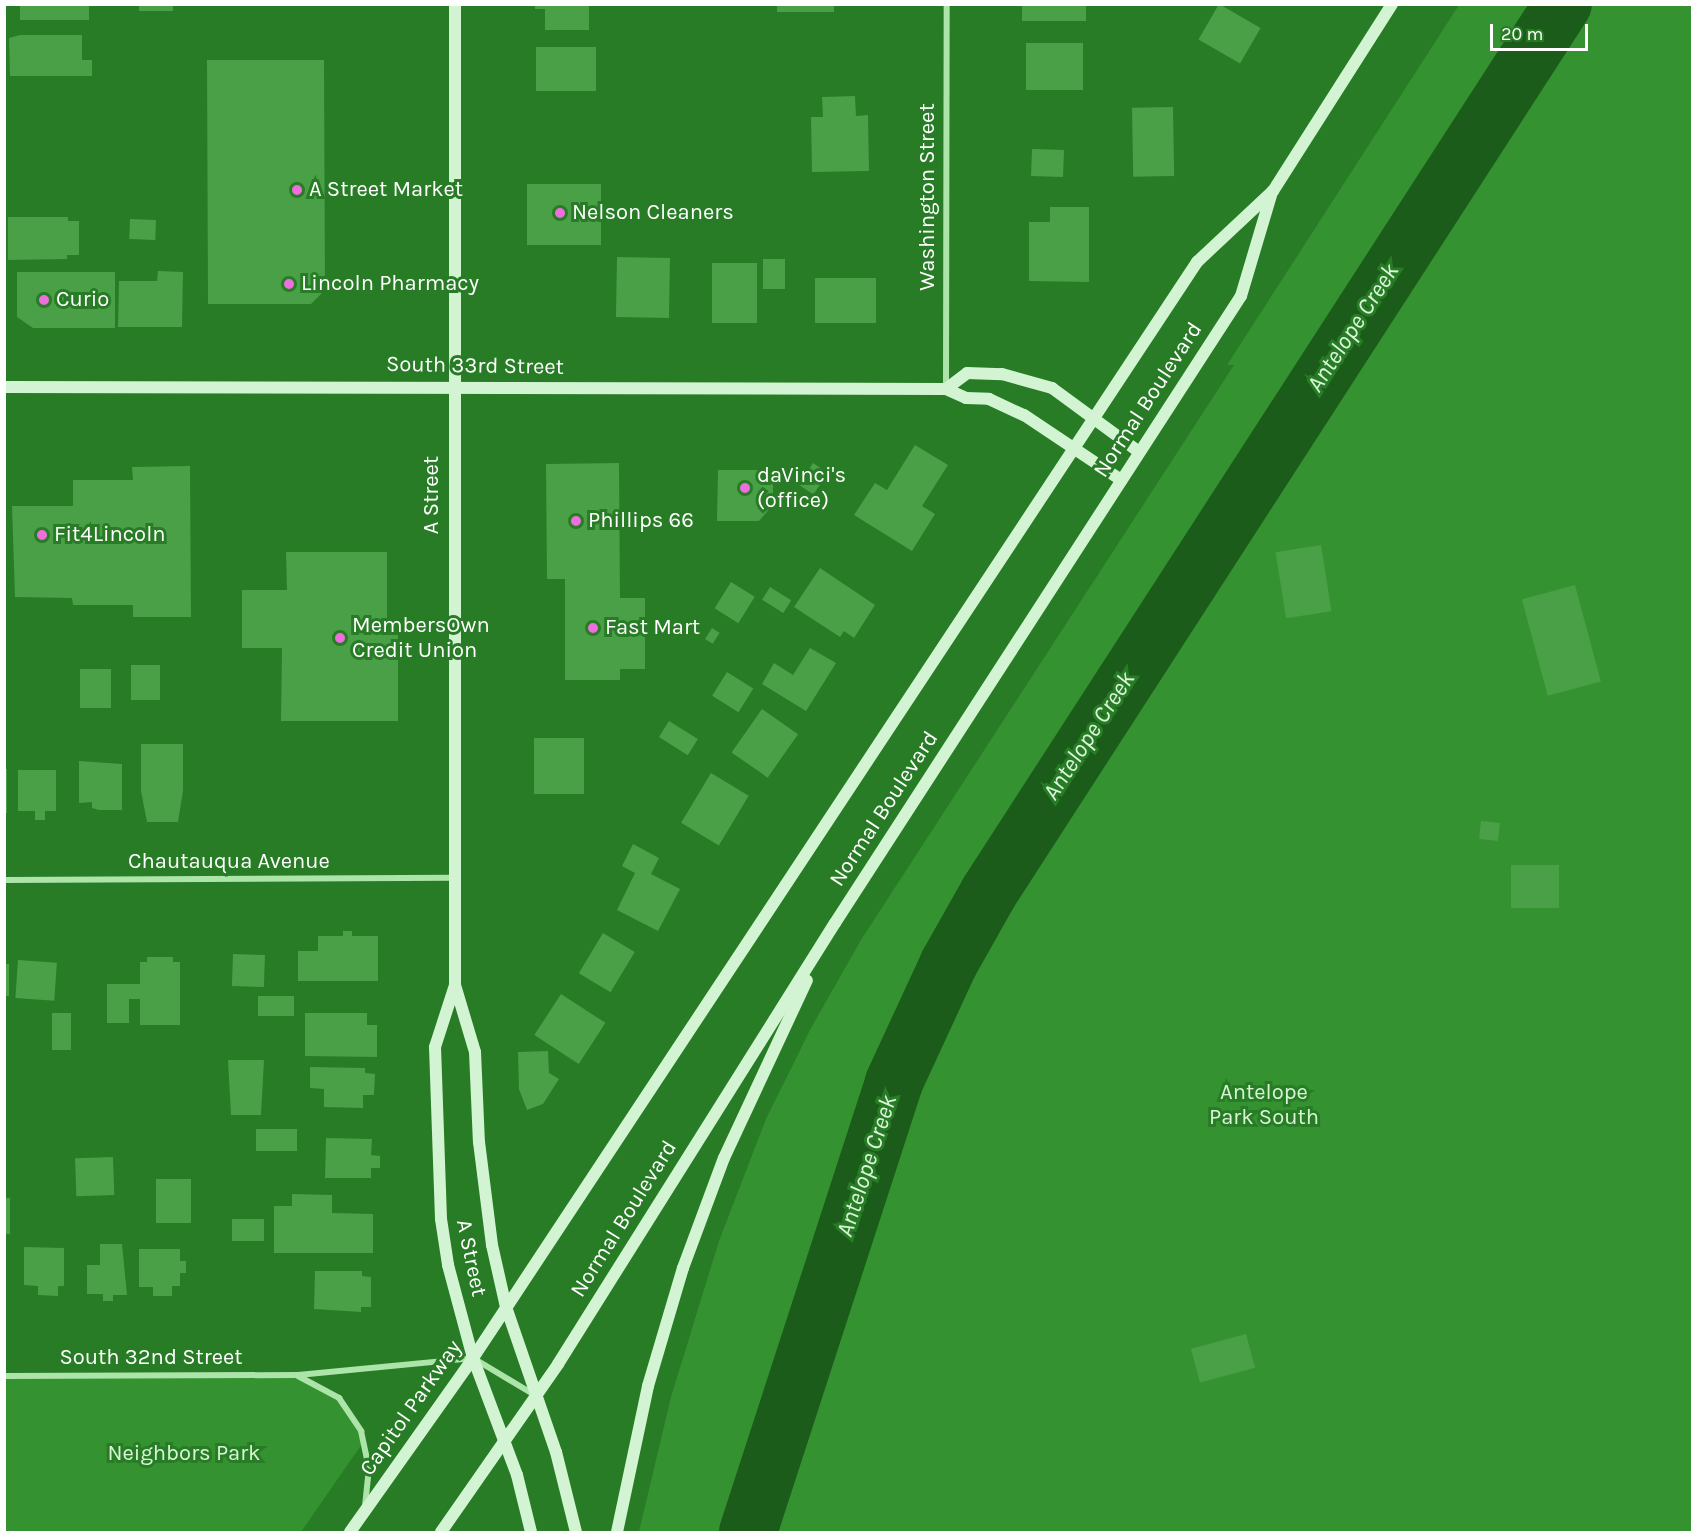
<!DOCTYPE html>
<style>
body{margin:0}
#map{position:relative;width:1697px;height:1537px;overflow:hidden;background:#277c25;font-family:Karla,sans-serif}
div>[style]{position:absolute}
.green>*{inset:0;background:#349330}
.river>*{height:58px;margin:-29px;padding:0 29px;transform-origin:29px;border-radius:29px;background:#1b5c1a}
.building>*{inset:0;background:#49a046;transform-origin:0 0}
.street>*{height:6px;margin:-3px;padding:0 3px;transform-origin:3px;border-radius:3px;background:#ace4a9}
.secondary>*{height:12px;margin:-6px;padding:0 6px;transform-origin:6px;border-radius:6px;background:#d3f4d3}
.dots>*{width:16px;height:16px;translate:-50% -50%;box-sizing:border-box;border:3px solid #277c25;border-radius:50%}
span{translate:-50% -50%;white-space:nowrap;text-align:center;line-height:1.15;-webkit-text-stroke:6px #277c25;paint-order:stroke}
.poi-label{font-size:22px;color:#fff}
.left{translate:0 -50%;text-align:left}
.street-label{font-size:22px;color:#fff}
.park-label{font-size:22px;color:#d8f6d6}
.water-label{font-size:24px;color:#dbf6da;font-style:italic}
.frame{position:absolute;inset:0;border:6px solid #fff;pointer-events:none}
.scale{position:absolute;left:1490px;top:24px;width:98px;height:27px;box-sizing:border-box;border:3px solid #fff;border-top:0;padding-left:8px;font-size:18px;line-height:21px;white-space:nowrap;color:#fff;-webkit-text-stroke:4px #277c25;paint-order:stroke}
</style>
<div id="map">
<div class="green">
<i style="clip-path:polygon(1459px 5px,1692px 5px,1692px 1532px,639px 1532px,671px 1397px,719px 1241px,766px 1119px,811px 1028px,861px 940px,1234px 365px,1227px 365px)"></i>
<i style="clip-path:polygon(298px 1375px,339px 1398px,364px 1441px,301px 1532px,5px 1532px,5px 1376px)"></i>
</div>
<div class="river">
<i style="left:748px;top:1532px;width:473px;rotate:-72deg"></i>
<i style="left:894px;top:1082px;width:131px;rotate:-65.2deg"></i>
<i style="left:949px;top:963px;width:81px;rotate:-60.6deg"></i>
<i style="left:989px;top:892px;width:1057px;rotate:-57.12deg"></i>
</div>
<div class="building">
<i style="left:20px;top:4px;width:69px;height:16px"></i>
<i style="left:139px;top:4px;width:34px;height:7px"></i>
<i style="clip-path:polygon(535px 4px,589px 4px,589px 30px,545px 30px,545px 9px,535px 9px)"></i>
<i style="left:777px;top:4px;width:57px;height:8px"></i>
<i style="left:1022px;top:4px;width:64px;height:17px"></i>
<i style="left:1219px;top:4px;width:48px;height:41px;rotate:30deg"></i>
<i style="clip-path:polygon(20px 35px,82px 35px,82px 60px,92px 60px,92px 76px,10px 76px,9px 38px)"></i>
<i style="left:1026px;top:43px;width:57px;height:47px"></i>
<i style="left:536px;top:47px;width:60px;height:44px"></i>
<i style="clip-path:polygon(207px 60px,324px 60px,325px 290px,311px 304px,208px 304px)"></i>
<i style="clip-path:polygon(855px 96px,856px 116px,868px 115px,869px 171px,812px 172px,811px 117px,823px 117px,822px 97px)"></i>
<i style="left:1173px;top:107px;width:69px;height:41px;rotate:89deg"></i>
<i style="left:1032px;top:149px;width:32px;height:27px;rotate:2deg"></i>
<i style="left:527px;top:184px;width:74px;height:61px"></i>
<i style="clip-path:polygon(1050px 207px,1089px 207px,1089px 282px,1029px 281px,1029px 222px,1050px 222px)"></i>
<i style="clip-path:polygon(8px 217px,68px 217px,68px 221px,79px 221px,79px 255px,67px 255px,67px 259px,8px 260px)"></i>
<i style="left:130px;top:219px;width:26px;height:20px;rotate:2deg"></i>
<i style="left:617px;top:257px;width:53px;height:60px;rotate:1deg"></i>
<i style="left:763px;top:259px;width:22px;height:30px"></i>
<i style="left:712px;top:263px;width:45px;height:60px"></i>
<i style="clip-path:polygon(158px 271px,183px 272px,182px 327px,118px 327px,119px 281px,157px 281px)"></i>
<i style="clip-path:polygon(17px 272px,115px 272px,115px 328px,33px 328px,17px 317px)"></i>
<i style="left:815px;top:278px;width:61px;height:45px"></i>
<i style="clip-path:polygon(915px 445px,948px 465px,922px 506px,935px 514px,912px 551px,854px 515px,875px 483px,887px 490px)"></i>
<i style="clip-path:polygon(619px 463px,620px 598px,645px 598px,645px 669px,620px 669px,620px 680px,565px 680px,565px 579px,547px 579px,546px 464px)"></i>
<i style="left:813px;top:463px;width:18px;height:26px;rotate:34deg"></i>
<i style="clip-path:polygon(190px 466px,191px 617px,133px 617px,133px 605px,73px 605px,72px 598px,15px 597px,12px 506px,73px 506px,73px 480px,133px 480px,132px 467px)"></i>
<i style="clip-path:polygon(718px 470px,773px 470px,773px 505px,759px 521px,717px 521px)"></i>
<i style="left:1321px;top:545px;width:67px;height:46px;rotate:81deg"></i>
<i style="clip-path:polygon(286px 552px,387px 552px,387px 626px,398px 627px,398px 721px,281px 721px,282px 648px,242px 648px,242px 590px,287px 590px)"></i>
<i style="clip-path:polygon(820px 568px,875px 605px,854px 638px,844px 631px,840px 637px,794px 607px)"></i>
<i style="left:731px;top:582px;width:28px;height:31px;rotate:32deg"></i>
<i style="left:1575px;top:585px;width:100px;height:55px;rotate:75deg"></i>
<i style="left:770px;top:587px;width:25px;height:15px;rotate:32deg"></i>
<i style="left:712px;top:628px;width:9px;height:13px;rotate:32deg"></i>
<i style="clip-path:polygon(810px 648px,836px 663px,806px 711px,762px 684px,774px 663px,793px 675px)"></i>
<i style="left:131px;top:665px;width:29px;height:35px"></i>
<i style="left:80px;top:669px;width:31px;height:39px"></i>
<i style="left:727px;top:672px;width:31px;height:28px;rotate:32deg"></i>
<i style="left:762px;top:709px;width:44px;height:53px;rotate:35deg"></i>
<i style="left:669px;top:721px;width:34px;height:19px;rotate:32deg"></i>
<i style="left:534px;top:738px;width:50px;height:56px"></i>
<i style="clip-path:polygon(141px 744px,183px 744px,183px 791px,178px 822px,147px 822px,141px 791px)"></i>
<i style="clip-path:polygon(79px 761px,122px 764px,122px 810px,99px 810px,92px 808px,92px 802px,79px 803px)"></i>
<i style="left:4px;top:769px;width:3px;height:44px"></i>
<i style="clip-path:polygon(18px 770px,56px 770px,56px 811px,45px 811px,45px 820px,35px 820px,35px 811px,18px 811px)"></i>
<i style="left:711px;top:773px;width:44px;height:58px;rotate:31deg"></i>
<i style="left:1481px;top:821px;width:19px;height:18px;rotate:6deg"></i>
<i style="clip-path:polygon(633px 844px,659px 858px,651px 874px,680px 889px,658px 931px,617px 910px,635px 873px,622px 866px)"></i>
<i style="left:1511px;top:865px;width:48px;height:43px"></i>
<i style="clip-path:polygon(343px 931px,352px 931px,352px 936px,378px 936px,378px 981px,298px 981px,298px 951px,318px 951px,318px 936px,343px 936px)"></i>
<i style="left:603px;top:933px;width:37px;height:47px;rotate:31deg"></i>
<i style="left:233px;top:954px;width:32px;height:32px;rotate:2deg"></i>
<i style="clip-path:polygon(147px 957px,173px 957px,173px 962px,180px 962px,180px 1025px,140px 1025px,140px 999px,129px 999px,129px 1023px,107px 1023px,107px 984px,140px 984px,140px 962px,147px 962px)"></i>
<i style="left:18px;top:960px;width:39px;height:38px;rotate:4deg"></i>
<i style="left:4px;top:964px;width:5px;height:32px"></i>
<i style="left:561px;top:994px;width:53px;height:49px;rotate:33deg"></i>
<i style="left:294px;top:996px;width:20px;height:36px;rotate:90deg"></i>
<i style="left:52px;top:1013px;width:19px;height:37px"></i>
<i style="clip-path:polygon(305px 1013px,367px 1013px,367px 1025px,377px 1025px,377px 1057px,305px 1056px)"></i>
<i style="clip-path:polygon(548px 1051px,549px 1073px,559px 1079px,543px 1104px,527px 1110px,519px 1089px,518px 1052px)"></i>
<i style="clip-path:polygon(228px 1060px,264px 1060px,261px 1115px,231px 1115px)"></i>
<i style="clip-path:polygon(310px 1067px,365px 1068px,365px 1073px,375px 1074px,374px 1095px,363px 1095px,363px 1108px,324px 1107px,324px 1089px,310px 1088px)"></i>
<i style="left:256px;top:1129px;width:41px;height:22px"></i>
<i style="clip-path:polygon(326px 1138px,372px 1139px,371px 1155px,380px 1156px,380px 1168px,371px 1168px,371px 1178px,325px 1178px)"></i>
<i style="left:113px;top:1157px;width:38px;height:38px;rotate:88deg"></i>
<i style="left:156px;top:1179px;width:35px;height:44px"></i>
<i style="clip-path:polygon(292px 1194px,332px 1195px,332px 1213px,373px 1214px,373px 1253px,274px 1253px,274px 1206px,292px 1206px)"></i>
<i style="left:4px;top:1198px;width:6px;height:36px"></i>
<i style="left:232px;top:1219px;width:32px;height:22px"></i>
<i style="clip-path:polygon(100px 1244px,122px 1244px,127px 1295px,113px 1295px,113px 1301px,103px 1301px,103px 1294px,87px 1294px,87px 1265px,100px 1265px)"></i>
<i style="clip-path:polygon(24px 1247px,64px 1248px,64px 1286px,58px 1286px,58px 1296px,38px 1295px,38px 1286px,24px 1285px)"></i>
<i style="clip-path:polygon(139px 1249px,180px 1249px,180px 1261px,186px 1261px,186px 1273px,180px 1273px,180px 1286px,172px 1286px,172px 1296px,153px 1296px,153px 1287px,139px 1287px)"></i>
<i style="clip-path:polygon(315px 1271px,362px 1271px,362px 1276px,371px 1277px,371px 1307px,361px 1307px,361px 1312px,314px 1309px)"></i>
<i style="left:1246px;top:1334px;width:35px;height:57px;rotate:75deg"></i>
</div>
<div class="street">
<i style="left:946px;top:389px;width:385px;rotate:-89.9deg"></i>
<i style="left:4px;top:880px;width:450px;rotate:-0.3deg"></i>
<i style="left:4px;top:1376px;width:294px;rotate:-0.2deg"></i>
<i style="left:298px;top:1375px;width:176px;rotate:-5.5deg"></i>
<i style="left:473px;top:1358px;width:70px;rotate:31deg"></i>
<i style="left:298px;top:1376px;width:47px;rotate:28.2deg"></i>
<i style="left:339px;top:1398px;width:40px;rotate:56deg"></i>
<i style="left:361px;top:1431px;width:38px;rotate:78deg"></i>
<i style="left:369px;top:1468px;width:39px;rotate:96deg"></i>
</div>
<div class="secondary">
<i style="left:455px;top:4px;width:981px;rotate:90deg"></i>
<i style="left:455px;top:985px;width:70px;rotate:73.4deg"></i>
<i style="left:475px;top:1052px;width:90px;rotate:87.5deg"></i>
<i style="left:479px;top:1142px;width:104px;rotate:82.8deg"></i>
<i style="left:492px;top:1245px;width:64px;rotate:77.3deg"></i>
<i style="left:506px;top:1307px;width:153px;rotate:71deg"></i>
<i style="left:556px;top:1452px;width:82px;rotate:76deg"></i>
<i style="left:4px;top:387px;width:942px;rotate:0.12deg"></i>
<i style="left:946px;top:389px;width:22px;rotate:24deg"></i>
<i style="left:966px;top:398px;width:23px;rotate:2deg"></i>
<i style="left:989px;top:399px;width:38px;rotate:25deg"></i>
<i style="left:1024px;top:415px;width:117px;rotate:33.8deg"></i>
<i style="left:946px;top:389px;width:26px;rotate:-37deg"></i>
<i style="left:967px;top:373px;width:35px;rotate:2deg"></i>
<i style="left:1002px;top:374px;width:52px;rotate:15.6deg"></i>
<i style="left:1052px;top:388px;width:108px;rotate:36.3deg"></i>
<i style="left:455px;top:985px;width:65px;rotate:107.9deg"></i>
<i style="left:435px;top:1047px;width:172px;rotate:88deg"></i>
<i style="left:441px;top:1219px;width:47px;rotate:81.3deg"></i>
<i style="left:448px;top:1265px;width:96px;rotate:75deg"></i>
<i style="left:473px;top:1358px;width:125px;rotate:69.4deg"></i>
<i style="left:517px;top:1475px;width:59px;rotate:76.2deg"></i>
<i style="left:350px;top:1532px;width:213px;rotate:-54.7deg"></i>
<i style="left:473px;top:1358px;width:1314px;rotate:-56.55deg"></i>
<i style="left:1197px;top:262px;width:104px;rotate:-43.1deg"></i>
<i style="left:1273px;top:191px;width:222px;rotate:-57.5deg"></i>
<i style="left:441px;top:1532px;width:205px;rotate:-55.1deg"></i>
<i style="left:558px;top:1364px;width:521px;rotate:-57.87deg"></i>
<i style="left:835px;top:923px;width:747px;rotate:-57.08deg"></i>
<i style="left:1241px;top:296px;width:109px;rotate:-73.4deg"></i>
<i style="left:617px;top:1532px;width:149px;rotate:-78deg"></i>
<i style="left:648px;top:1386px;width:123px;rotate:-73.5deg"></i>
<i style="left:683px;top:1268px;width:117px;rotate:-69.6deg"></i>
<i style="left:724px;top:1158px;width:196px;rotate:-65deg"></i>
</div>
<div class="dots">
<i style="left:297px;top:190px;background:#ee6ede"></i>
<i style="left:560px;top:213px;background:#ee6ede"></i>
<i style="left:289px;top:284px;background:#ee6ede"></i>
<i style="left:44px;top:300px;background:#ee6ede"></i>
<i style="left:745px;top:488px;background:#ee6ede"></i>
<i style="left:576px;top:521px;background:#ee6ede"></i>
<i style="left:42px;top:535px;background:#ee6ede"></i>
<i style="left:593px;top:628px;background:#ee6ede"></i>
<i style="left:340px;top:638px;background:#ee6ede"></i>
</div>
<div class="poi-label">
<span class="left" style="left:309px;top:190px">A Street Market</span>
<span class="left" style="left:572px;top:213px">Nelson Cleaners</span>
<span class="left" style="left:301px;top:284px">Lincoln Pharmacy</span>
<span class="left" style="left:56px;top:300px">Curio</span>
<span class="left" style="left:757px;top:488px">daVinci's<br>(office)</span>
<span class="left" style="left:588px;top:521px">Phillips 66</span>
<span class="left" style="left:54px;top:535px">Fit4Lincoln</span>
<span class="left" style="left:352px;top:638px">MembersOwn<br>Credit Union</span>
<span class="left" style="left:605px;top:628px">Fast Mart</span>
</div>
<div class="street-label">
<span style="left:928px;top:197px;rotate:-90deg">Washington Street</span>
<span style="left:475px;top:366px;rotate:1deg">South 33rd Street</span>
<span style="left:1148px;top:400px;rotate:-57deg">Normal Boulevard</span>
<span style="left:432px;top:495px;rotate:-90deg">A Street</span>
<span style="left:884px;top:809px;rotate:-57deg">Normal Boulevard</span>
<span style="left:229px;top:862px">Chautauqua Avenue</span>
<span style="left:624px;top:1219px;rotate:-58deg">Normal Boulevard</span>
<span style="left:471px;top:1258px;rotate:78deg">A Street</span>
<span style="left:151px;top:1358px">South 32nd Street</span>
<span style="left:411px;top:1408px;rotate:-55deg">Capitol Parkway</span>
</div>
<div class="park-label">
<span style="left:1264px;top:1105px">Antelope<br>Park South</span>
<span style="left:184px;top:1454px">Neighbors Park</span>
</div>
<div class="water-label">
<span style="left:1353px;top:328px;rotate:-57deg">Antelope Creek</span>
<span style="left:1089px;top:736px;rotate:-57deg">Antelope Creek</span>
<span style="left:867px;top:1166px;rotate:-72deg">Antelope Creek</span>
</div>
<div class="frame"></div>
<div class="scale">20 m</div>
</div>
